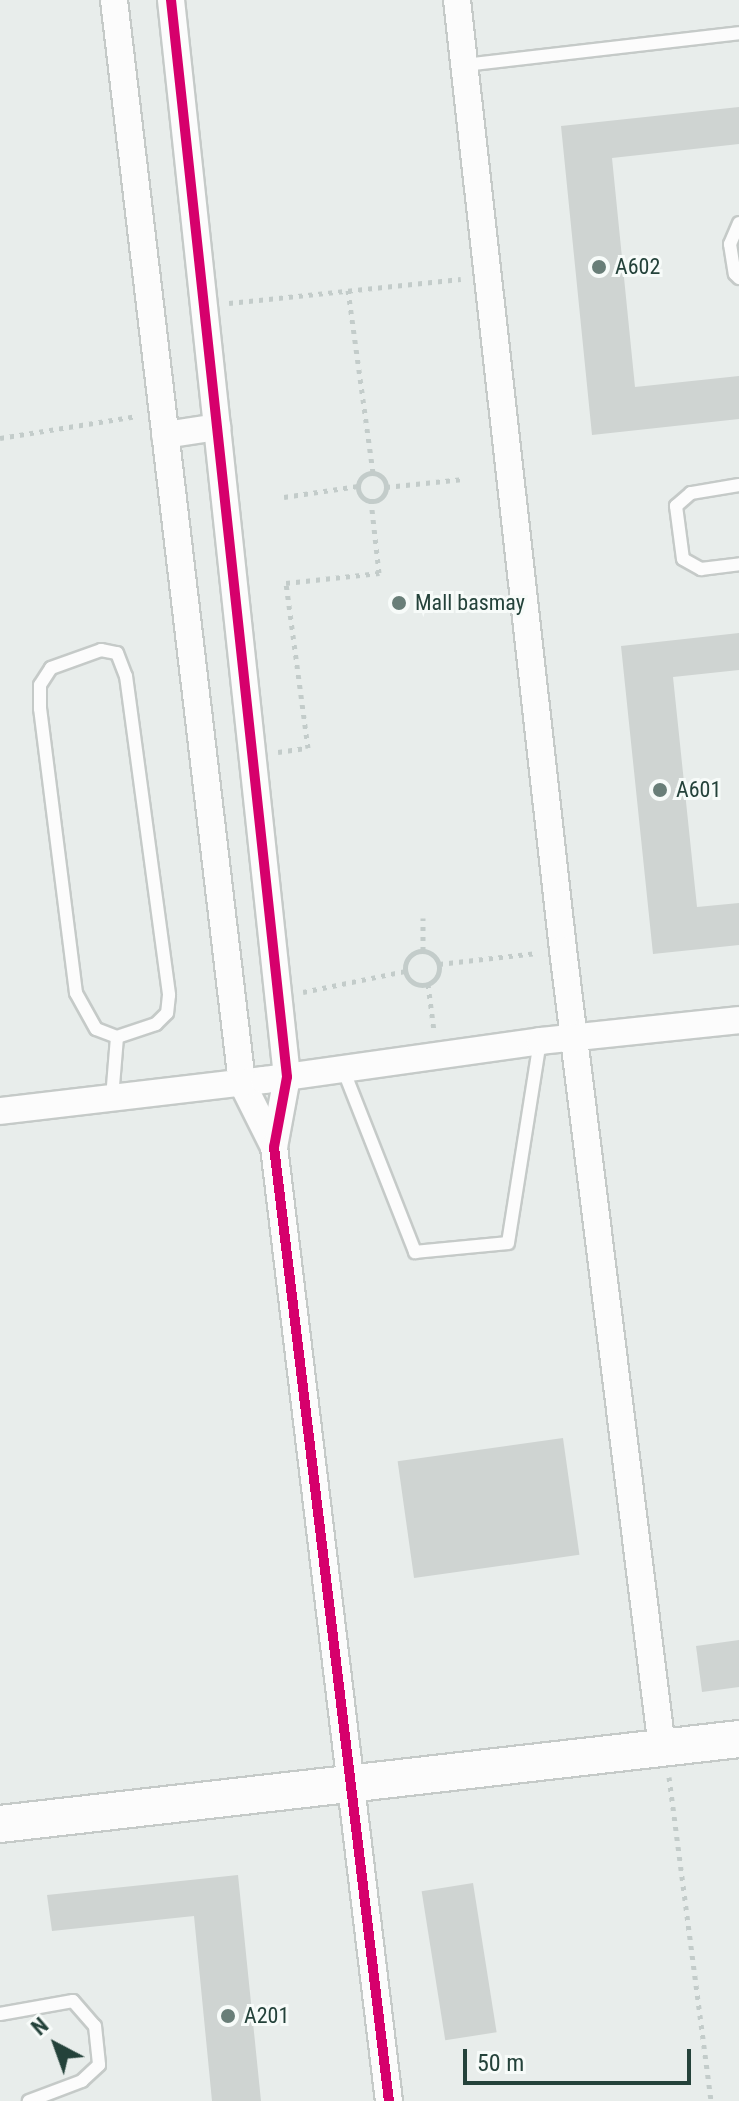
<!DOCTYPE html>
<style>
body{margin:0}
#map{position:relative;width:739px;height:2101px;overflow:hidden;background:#e8edeb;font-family:"Roboto Condensed",sans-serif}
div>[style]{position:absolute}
.building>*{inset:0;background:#cfd4d2;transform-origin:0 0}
.path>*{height:5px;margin-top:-2.5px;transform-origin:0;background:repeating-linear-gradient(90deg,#c3ccca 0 4px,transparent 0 10px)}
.path>.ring{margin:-2.5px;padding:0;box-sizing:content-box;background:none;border:5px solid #c3ccca;border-radius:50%}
.roads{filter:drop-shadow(2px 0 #c5cac8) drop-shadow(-2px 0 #c5cac8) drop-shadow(0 2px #c5cac8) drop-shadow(0 -2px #c5cac8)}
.lane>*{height:12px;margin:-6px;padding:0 6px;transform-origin:6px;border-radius:6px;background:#fcfcfc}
.street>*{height:26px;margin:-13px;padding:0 13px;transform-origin:13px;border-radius:13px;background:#fcfcfc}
.secondary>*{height:36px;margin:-18px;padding:0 18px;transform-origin:18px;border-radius:18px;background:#fcfcfc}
.cycleway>*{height:10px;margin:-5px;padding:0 5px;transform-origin:5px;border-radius:5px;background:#d6006c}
.dots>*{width:22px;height:22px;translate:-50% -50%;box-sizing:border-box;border:4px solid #f7fbf9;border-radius:50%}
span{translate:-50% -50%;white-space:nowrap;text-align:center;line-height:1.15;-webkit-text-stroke:6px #f7fbf9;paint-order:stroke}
.poi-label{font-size:22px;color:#24423a}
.left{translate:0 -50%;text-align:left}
.north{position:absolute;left:16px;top:2005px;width:80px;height:80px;-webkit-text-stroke:6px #f7fbf9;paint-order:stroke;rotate:319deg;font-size:22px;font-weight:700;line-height:32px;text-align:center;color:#24423a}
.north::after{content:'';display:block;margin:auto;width:28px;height:36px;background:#24423a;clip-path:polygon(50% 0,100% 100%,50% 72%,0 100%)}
.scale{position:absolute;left:463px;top:2049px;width:228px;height:36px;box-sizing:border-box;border:4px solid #24423a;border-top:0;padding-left:10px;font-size:24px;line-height:28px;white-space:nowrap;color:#24423a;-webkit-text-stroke:6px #f7fbf9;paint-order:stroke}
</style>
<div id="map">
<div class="building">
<i style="clip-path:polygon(739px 107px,739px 144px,612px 158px,635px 387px,739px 376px,739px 419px,592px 435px,561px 126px)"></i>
<i style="clip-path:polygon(739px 633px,739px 670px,673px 677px,697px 907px,739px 903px,739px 945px,653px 954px,621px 646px)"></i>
<i style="left:563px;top:1438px;width:118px;height:167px;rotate:82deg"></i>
<i style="clip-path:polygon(739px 1640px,739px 1687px,702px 1692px,696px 1646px)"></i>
<i style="clip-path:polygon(238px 1875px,261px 2101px,212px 2101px,194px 1916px,52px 1931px,47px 1895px)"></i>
<i style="left:473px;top:1883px;width:151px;height:52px;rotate:81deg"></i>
</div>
<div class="path">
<i style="left:348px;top:290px;width:185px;rotate:82.2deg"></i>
<i style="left:229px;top:303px;width:233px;rotate:-5.9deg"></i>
<i style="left:0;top:438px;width:139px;rotate:-9.1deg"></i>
<i class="ring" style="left:358px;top:473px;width:23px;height:23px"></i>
<i style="left:386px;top:487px;width:78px;rotate:-5.9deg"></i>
<i style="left:284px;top:497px;width:75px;rotate:-8.5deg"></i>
<i style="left:278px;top:752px;width:30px;rotate:-8deg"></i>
<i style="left:308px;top:748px;width:166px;rotate:-97.6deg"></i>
<i style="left:286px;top:583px;width:94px;rotate:-6.1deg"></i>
<i style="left:379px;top:573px;width:72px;rotate:-96.3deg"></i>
<i style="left:423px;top:950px;width:32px;rotate:-90deg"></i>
<i class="ring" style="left:405px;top:951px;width:29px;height:29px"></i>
<i style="left:439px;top:964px;width:99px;rotate:-6.4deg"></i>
<i style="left:428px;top:984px;width:47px;rotate:82.7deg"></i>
<i style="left:303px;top:992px;width:104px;rotate:-11.6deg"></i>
<i style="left:669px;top:1777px;width:327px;rotate:82.6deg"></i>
</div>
<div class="roads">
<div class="lane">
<i style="left:464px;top:65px;width:277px;rotate:-6.6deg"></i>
<i style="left:739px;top:223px;width:23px;rotate:113deg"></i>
<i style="left:730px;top:244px;width:30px;rotate:81deg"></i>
<i style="left:735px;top:274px;width:6px;rotate:45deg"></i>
<i style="left:739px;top:485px;width:49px;rotate:170.5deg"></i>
<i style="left:691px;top:493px;width:20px;rotate:139deg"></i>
<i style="left:676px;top:506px;width:53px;rotate:82.5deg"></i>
<i style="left:683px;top:559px;width:21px;rotate:29deg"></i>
<i style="left:701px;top:569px;width:38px;rotate:-7deg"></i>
<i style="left:101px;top:650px;width:16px;rotate:11deg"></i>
<i style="left:117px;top:653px;width:25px;rotate:69deg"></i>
<i style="left:126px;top:676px;width:322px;rotate:82.3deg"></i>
<i style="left:169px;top:995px;width:18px;rotate:96deg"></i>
<i style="left:167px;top:1013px;width:16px;rotate:135deg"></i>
<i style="left:156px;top:1024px;width:41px;rotate:161.6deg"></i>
<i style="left:117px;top:1037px;width:22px;rotate:-159deg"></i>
<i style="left:96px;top:1029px;width:41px;rotate:-119.1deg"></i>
<i style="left:76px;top:993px;width:286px;rotate:-97.2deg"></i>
<i style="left:40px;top:709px;width:24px;rotate:-90deg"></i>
<i style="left:40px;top:685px;width:20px;rotate:-57deg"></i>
<i style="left:51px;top:668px;width:53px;rotate:-19.8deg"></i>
<i style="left:343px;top:1069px;width:197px;rotate:68.5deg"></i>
<i style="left:415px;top:1252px;width:93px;rotate:-5.5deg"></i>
<i style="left:508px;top:1243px;width:205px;rotate:-81deg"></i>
<i style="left:112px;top:1098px;width:61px;rotate:-85.3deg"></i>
<i style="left:0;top:2014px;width:74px;rotate:-10.1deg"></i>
<i style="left:73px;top:2001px;width:33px;rotate:49deg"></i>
<i style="left:95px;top:2026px;width:39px;rotate:84deg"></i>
<i style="left:99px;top:2065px;width:23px;rotate:137deg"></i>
<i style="left:82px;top:2081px;width:57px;rotate:159.3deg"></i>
</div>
<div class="street">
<i style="left:114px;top:0;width:1091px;rotate:83.26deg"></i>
<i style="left:242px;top:1083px;width:72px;rotate:63.4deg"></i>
<i style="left:171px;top:0;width:1083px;rotate:83.85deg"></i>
<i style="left:287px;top:1077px;width:71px;rotate:100.5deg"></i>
<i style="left:274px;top:1147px;width:961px;rotate:83.13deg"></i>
<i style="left:457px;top:0;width:956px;rotate:83.63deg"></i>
<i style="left:563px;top:950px;width:804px;rotate:82.93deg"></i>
<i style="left:165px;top:435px;width:53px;rotate:-8.7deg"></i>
<i style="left:0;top:1111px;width:266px;rotate:-6.7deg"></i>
<i style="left:264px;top:1080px;width:279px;rotate:-8deg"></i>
<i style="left:540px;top:1041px;width:200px;rotate:-6deg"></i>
</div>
<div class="secondary">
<i style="left:0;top:1824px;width:744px;rotate:-6.56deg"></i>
</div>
</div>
<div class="cycleway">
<i style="left:171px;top:0;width:1083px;rotate:83.85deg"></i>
<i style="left:287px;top:1077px;width:71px;rotate:100.5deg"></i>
<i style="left:274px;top:1147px;width:961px;rotate:83.13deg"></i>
</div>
<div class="dots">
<i style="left:599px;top:267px;background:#697e78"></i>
<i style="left:399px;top:603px;background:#697e78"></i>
<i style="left:660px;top:790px;background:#697e78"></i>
<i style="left:228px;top:2016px;background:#697e78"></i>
</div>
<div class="poi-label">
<span class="left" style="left:615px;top:267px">A602</span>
<span class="left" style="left:415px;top:603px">Mall basmay</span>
<span class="left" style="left:676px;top:790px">A601</span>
<span class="left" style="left:244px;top:2016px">A201</span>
</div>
<div class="north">N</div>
<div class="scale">50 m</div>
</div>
